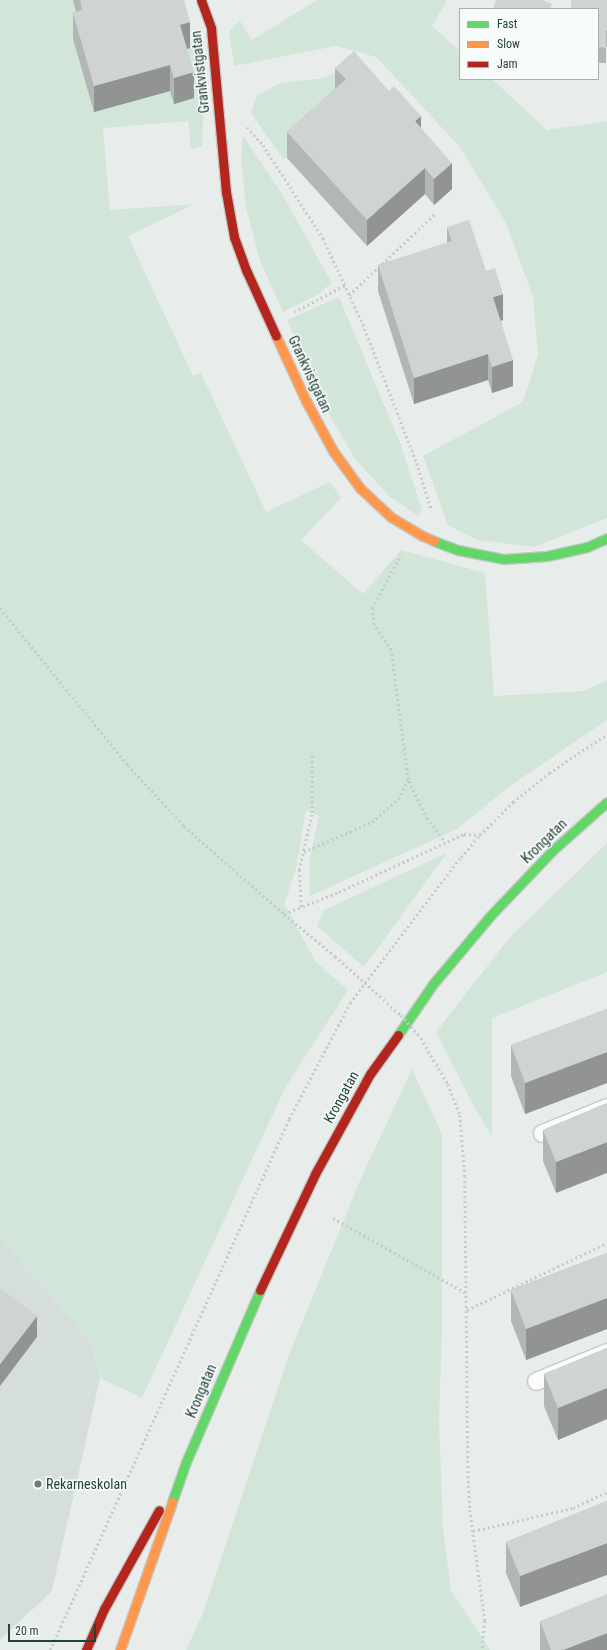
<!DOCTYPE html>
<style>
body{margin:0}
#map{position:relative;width:607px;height:1650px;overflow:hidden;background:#e8edeb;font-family:"Roboto Condensed",sans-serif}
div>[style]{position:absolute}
.built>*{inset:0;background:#d6dedb}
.green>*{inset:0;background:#d1e6d8}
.path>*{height:2.5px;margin-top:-1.25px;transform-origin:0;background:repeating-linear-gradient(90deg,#c3ccca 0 2px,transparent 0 5px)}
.roads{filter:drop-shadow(1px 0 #c5cac8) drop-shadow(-1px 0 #c5cac8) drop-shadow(0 1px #c5cac8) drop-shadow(0 -1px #c5cac8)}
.lane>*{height:17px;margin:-8.5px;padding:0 8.5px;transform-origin:8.5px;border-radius:8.5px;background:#fcfcfc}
.fast>*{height:9px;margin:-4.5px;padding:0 4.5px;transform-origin:4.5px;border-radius:4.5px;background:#63d668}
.slow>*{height:9px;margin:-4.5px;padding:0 4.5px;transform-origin:4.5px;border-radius:4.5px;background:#ff974d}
.jam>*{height:9px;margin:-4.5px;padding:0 4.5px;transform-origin:4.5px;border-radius:4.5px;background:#b3261e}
.path-bridge>*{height:2.5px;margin-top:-1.25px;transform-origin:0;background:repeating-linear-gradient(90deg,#c3ccca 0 2px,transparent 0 5px)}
.wall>*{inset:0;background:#b2b6b5}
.shaded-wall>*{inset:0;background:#919493}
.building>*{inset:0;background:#cfd4d2}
.dots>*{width:11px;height:11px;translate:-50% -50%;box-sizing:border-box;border:2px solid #f7fbf9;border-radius:50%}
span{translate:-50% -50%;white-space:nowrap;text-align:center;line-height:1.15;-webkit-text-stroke:3px #f7fbf9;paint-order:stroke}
.street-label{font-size:14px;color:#24423a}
.poi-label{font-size:14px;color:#24423a}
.left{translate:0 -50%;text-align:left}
.legend{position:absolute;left:459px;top:8px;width:140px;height:72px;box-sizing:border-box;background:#f7fbf9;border:1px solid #a3b1ad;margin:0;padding:5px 7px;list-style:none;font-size:12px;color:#24423a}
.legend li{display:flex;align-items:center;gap:8px;height:20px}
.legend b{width:20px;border:1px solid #a3b1ad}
.scale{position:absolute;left:8px;top:1624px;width:88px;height:18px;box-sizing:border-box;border:2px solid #24423a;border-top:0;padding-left:5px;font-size:12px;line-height:14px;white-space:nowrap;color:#24423a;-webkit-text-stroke:3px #f7fbf9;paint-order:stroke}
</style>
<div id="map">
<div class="built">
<i style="clip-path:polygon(0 1238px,91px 1341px,100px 1378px,52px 1591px,0 1640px)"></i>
</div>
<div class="green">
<i style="clip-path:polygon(0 0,73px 0,180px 51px,189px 44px,195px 42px,204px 102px,202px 146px,191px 149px,188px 121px,103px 128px,110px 210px,195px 204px,201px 201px,128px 236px,193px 376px,201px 373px,266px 512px,330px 482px,341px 498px,301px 540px,363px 594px,401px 550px,485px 573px,494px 696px,584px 691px,607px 680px,607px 720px,510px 786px,457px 829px,310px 896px,309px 861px,319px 816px,306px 810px,296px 869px,284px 904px,316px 962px,348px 990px,285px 1088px,142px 1398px,100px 1378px,91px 1341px,0 1238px)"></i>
<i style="clip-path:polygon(317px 0,447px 0,432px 26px,460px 51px,460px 79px,492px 79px,547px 130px,607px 121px,607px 518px,534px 547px,477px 540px,448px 525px,423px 456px,523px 402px,538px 354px,533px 297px,505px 221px,459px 146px,376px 57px,336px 46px,234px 66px,229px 31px,240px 21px,252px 40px)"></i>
<i style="clip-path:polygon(342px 68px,346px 105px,287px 158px,283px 159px,251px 113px,257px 96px,280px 83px,325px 78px)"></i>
<i style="clip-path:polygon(243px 136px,282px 194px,332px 283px,315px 296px,283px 312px,260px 261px,246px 208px,241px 158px)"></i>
<i style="clip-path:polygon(339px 297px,400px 443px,422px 510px,418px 516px,390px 497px,356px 460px,330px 416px,287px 320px)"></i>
<i style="clip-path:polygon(607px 843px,607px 972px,492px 1018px,492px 1137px,470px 1099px,436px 1032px,510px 937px)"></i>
<i style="clip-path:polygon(447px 853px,364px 967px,317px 926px,324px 910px)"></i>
<i style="clip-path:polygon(412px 1069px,442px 1134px,442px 1332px,439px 1418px,443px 1529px,451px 1590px,490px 1650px,186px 1650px,203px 1613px,290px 1352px,361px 1178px)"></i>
</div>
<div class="path">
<i style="left:247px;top:127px;width:24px;rotate:48deg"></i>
<i style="left:263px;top:145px;width:111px;rotate:57.2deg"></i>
<i style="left:323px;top:238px;width:95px;rotate:65.1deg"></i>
<i style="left:363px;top:324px;width:149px;rotate:68.8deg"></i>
<i style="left:417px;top:463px;width:50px;rotate:72.6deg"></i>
<i style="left:349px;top:295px;width:118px;rotate:-43.3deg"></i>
<i style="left:294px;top:312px;width:58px;rotate:-27.9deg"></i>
<i style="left:0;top:608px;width:203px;rotate:50.8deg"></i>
<i style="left:128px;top:765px;width:83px;rotate:47.4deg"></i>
<i style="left:184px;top:826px;width:133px;rotate:41.3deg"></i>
<i style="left:284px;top:914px;width:66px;rotate:39.5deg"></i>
<i style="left:409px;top:781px;width:41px;rotate:64.1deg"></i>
<i style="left:427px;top:818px;width:31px;rotate:53deg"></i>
<i style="left:304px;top:852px;width:74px;rotate:-23.8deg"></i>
<i style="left:372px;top:822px;width:35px;rotate:-41deg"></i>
<i style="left:398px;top:799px;width:21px;rotate:-62deg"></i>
<i style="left:408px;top:780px;width:131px;rotate:-97.5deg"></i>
<i style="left:391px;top:650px;width:30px;rotate:-124deg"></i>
<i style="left:374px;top:625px;width:17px;rotate:-97deg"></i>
<i style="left:372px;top:608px;width:61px;rotate:-61.8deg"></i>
<i style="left:301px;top:907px;width:37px;rotate:-93deg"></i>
<i style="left:299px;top:870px;width:58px;rotate:-77.2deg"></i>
<i style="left:312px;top:813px;width:60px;rotate:-90deg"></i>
<i style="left:284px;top:914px;width:59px;rotate:-21.8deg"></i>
<i style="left:339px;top:892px;width:138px;rotate:-24.9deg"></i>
<i style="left:464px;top:834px;width:16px;rotate:4deg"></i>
<i style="left:460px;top:1115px;width:61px;rotate:85.3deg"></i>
<i style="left:465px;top:1176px;width:295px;rotate:89.4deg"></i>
<i style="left:468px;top:1471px;width:39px;rotate:87deg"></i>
<i style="left:470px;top:1510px;width:112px;rotate:82.3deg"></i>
<i style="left:485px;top:1621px;width:29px;rotate:96deg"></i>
<i style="left:333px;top:1218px;width:153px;rotate:29.4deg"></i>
<i style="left:467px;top:1310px;width:155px;rotate:-25.6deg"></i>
<i style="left:473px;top:1531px;width:103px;rotate:-13deg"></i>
<i style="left:573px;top:1508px;width:38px;rotate:-25deg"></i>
<i style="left:50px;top:1650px;width:582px;rotate:-65.77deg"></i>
<i style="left:289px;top:1119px;width:131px;rotate:-62.3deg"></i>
<i style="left:350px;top:1003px;width:183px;rotate:-52.8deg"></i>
<i style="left:461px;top:857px;width:29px;rotate:-49deg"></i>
<i style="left:480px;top:835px;width:47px;rotate:-45deg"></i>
<i style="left:513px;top:802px;width:46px;rotate:-38.9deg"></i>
<i style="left:549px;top:773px;width:70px;rotate:-33.9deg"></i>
</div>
<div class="roads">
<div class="lane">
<i style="left:542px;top:1133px;width:70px;rotate:-21.8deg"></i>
<i style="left:536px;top:1381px;width:77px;rotate:-22.2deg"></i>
</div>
<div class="fast">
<i style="left:434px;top:541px;width:26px;rotate:21deg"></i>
<i style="left:458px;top:550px;width:47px;rotate:11.1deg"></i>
<i style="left:504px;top:559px;width:43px;rotate:-4deg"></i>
<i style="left:547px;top:556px;width:41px;rotate:-12.7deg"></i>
<i style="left:587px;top:547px;width:22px;rotate:-24deg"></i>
<i style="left:398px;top:1035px;width:62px;rotate:-55.5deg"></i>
<i style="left:433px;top:984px;width:89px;rotate:-50deg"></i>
<i style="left:490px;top:916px;width:91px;rotate:-46.3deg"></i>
<i style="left:553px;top:850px;width:72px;rotate:-41.6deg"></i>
<i style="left:172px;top:1502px;width:42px;rotate:-70.7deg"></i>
<i style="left:186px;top:1462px;width:187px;rotate:-66.7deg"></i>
</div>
<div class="slow">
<i style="left:276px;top:336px;width:72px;rotate:65.2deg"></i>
<i style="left:306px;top:401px;width:57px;rotate:61.6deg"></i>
<i style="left:333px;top:451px;width:46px;rotate:53.9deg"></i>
<i style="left:360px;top:488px;width:42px;rotate:43.1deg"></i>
<i style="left:391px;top:517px;width:37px;rotate:31deg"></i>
<i style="left:423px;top:536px;width:12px;rotate:24deg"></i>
<i style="left:120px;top:1650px;width:157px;rotate:-70.6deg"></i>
</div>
<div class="jam">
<i style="left:201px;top:0;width:30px;rotate:70deg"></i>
<i style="left:211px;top:28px;width:165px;rotate:84.8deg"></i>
<i style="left:226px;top:192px;width:46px;rotate:79.9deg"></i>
<i style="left:234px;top:237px;width:37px;rotate:70deg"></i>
<i style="left:247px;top:272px;width:70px;rotate:65.6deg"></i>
<i style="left:260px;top:1290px;width:128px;rotate:-64.6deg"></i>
<i style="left:315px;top:1174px;width:114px;rotate:-61.2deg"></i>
<i style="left:370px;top:1074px;width:48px;rotate:-54.3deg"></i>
<i style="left:86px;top:1650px;width:45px;rotate:-66.3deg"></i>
<i style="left:104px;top:1609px;width:113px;rotate:-60.9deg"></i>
</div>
</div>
<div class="path-bridge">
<i style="left:335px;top:956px;width:89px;rotate:41.8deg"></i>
<i style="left:401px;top:1015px;width:30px;rotate:49deg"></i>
<i style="left:421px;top:1038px;width:53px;rotate:59.6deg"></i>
<i style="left:448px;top:1084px;width:33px;rotate:69deg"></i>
</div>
<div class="wall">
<i style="clip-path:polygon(73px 0,184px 0,190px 48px,187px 49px,194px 98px,174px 104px,170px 91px,94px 112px,73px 39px,73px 13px,76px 12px)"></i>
<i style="clip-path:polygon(607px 0,607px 47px,606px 47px,606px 63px,598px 63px,598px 9px)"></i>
<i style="clip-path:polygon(335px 68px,421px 128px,452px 189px,434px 205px,425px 194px,367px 246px,287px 158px,287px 132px,335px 89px)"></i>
<i style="clip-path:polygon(447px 227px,503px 320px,501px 321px,513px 386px,492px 393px,488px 380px,414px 404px,378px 291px,378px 265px,447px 243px)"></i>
<i style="clip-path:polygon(607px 1009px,607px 1083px,525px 1114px,511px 1076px,511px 1045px)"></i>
<i style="clip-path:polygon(607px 1103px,556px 1193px,543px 1161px,543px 1130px)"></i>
<i style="clip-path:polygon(607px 1253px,607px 1329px,526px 1360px,511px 1321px,511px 1290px)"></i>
<i style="clip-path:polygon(607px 1348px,607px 1419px,558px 1440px,544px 1406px,544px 1374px)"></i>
<i style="clip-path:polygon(607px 1501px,520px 1607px,506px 1573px,506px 1542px)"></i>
<i style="clip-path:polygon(540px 1621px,607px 1650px,540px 1650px)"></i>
</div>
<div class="shaded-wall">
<i style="clip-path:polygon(190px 22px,190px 48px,180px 51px,180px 25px)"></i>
<i style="clip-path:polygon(170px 65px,170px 91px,94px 112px,94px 86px)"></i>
<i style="clip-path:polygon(194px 72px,194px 98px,174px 104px,174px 78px)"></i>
<i style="clip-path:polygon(421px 116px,421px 142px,415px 121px)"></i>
<i style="clip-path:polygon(452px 163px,452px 189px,434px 205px,434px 179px)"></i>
<i style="clip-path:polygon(425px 168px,425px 194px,367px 246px,367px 220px)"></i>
<i style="clip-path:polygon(503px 294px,503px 320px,493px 323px,493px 297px)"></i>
<i style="clip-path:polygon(488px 354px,488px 380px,414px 404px,414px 378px)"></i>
<i style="clip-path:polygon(513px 360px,513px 386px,492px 393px,492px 367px)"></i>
<i style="clip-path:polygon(607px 1052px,607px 1083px,525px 1114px,525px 1083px)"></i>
<i style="clip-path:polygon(607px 1142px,607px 1173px,556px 1193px,556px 1162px)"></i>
<i style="clip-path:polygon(607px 1298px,607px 1329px,526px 1360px,526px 1329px)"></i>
<i style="clip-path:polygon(37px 1316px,37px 1337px,0 1386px,0 1364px)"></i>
<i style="clip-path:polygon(607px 1388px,607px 1419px,558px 1440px,558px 1408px)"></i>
<i style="clip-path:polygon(607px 1543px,607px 1575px,520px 1607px,520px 1576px)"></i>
<i style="clip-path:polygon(607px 1633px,607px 1650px,563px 1650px)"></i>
</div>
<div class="building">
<i style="clip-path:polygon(80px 0,184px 0,190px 22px,180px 25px,194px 72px,174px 78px,170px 65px,94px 86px,73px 13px,82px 10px)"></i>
<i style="clip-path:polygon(496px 0,543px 0,552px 4px,550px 9px,493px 9px)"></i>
<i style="clip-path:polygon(571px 0,607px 0,607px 31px,606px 31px,606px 48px,598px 47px,598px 9px,571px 9px)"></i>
<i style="clip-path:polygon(354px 51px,389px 91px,394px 86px,421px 116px,415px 121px,452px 163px,434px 179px,425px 168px,367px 220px,287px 132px,346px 79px,335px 68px)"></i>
<i style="clip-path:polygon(469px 220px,486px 271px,495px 268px,503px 294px,493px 297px,513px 360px,492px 367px,488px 354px,414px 378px,378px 265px,452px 241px,447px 227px)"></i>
<i style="clip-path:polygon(607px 1009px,607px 1052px,525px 1083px,511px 1045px)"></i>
<i style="clip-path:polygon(607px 1103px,607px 1142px,556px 1162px,543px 1130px)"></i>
<i style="clip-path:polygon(607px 1253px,607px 1298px,526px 1329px,511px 1290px)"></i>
<i style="clip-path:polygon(0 1288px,37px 1316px,0 1364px)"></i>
<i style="clip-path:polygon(607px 1348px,607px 1388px,558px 1408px,544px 1374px)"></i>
<i style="clip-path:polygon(607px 1501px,607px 1543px,520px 1576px,506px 1542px)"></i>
<i style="clip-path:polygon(607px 1594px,607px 1633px,563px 1650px,551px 1650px,540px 1621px)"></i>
</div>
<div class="dots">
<i style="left:38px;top:1484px;background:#697e78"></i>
</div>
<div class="street-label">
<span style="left:200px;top:72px;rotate:-96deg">Grankvistgatan</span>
<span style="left:310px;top:374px;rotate:65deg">Grankvistgatan</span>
<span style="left:544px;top:841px;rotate:-44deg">Krongatan</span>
<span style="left:341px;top:1097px;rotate:-61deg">Krongatan</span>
<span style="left:201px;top:1391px;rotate:-67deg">Krongatan</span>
</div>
<div class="poi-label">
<span class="left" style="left:46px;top:1484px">Rekarneskolan</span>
</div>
<ul class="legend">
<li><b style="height:5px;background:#63d668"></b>Fast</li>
<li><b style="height:5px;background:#ff974d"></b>Slow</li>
<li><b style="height:5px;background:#b3261e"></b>Jam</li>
</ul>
<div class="scale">20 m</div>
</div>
